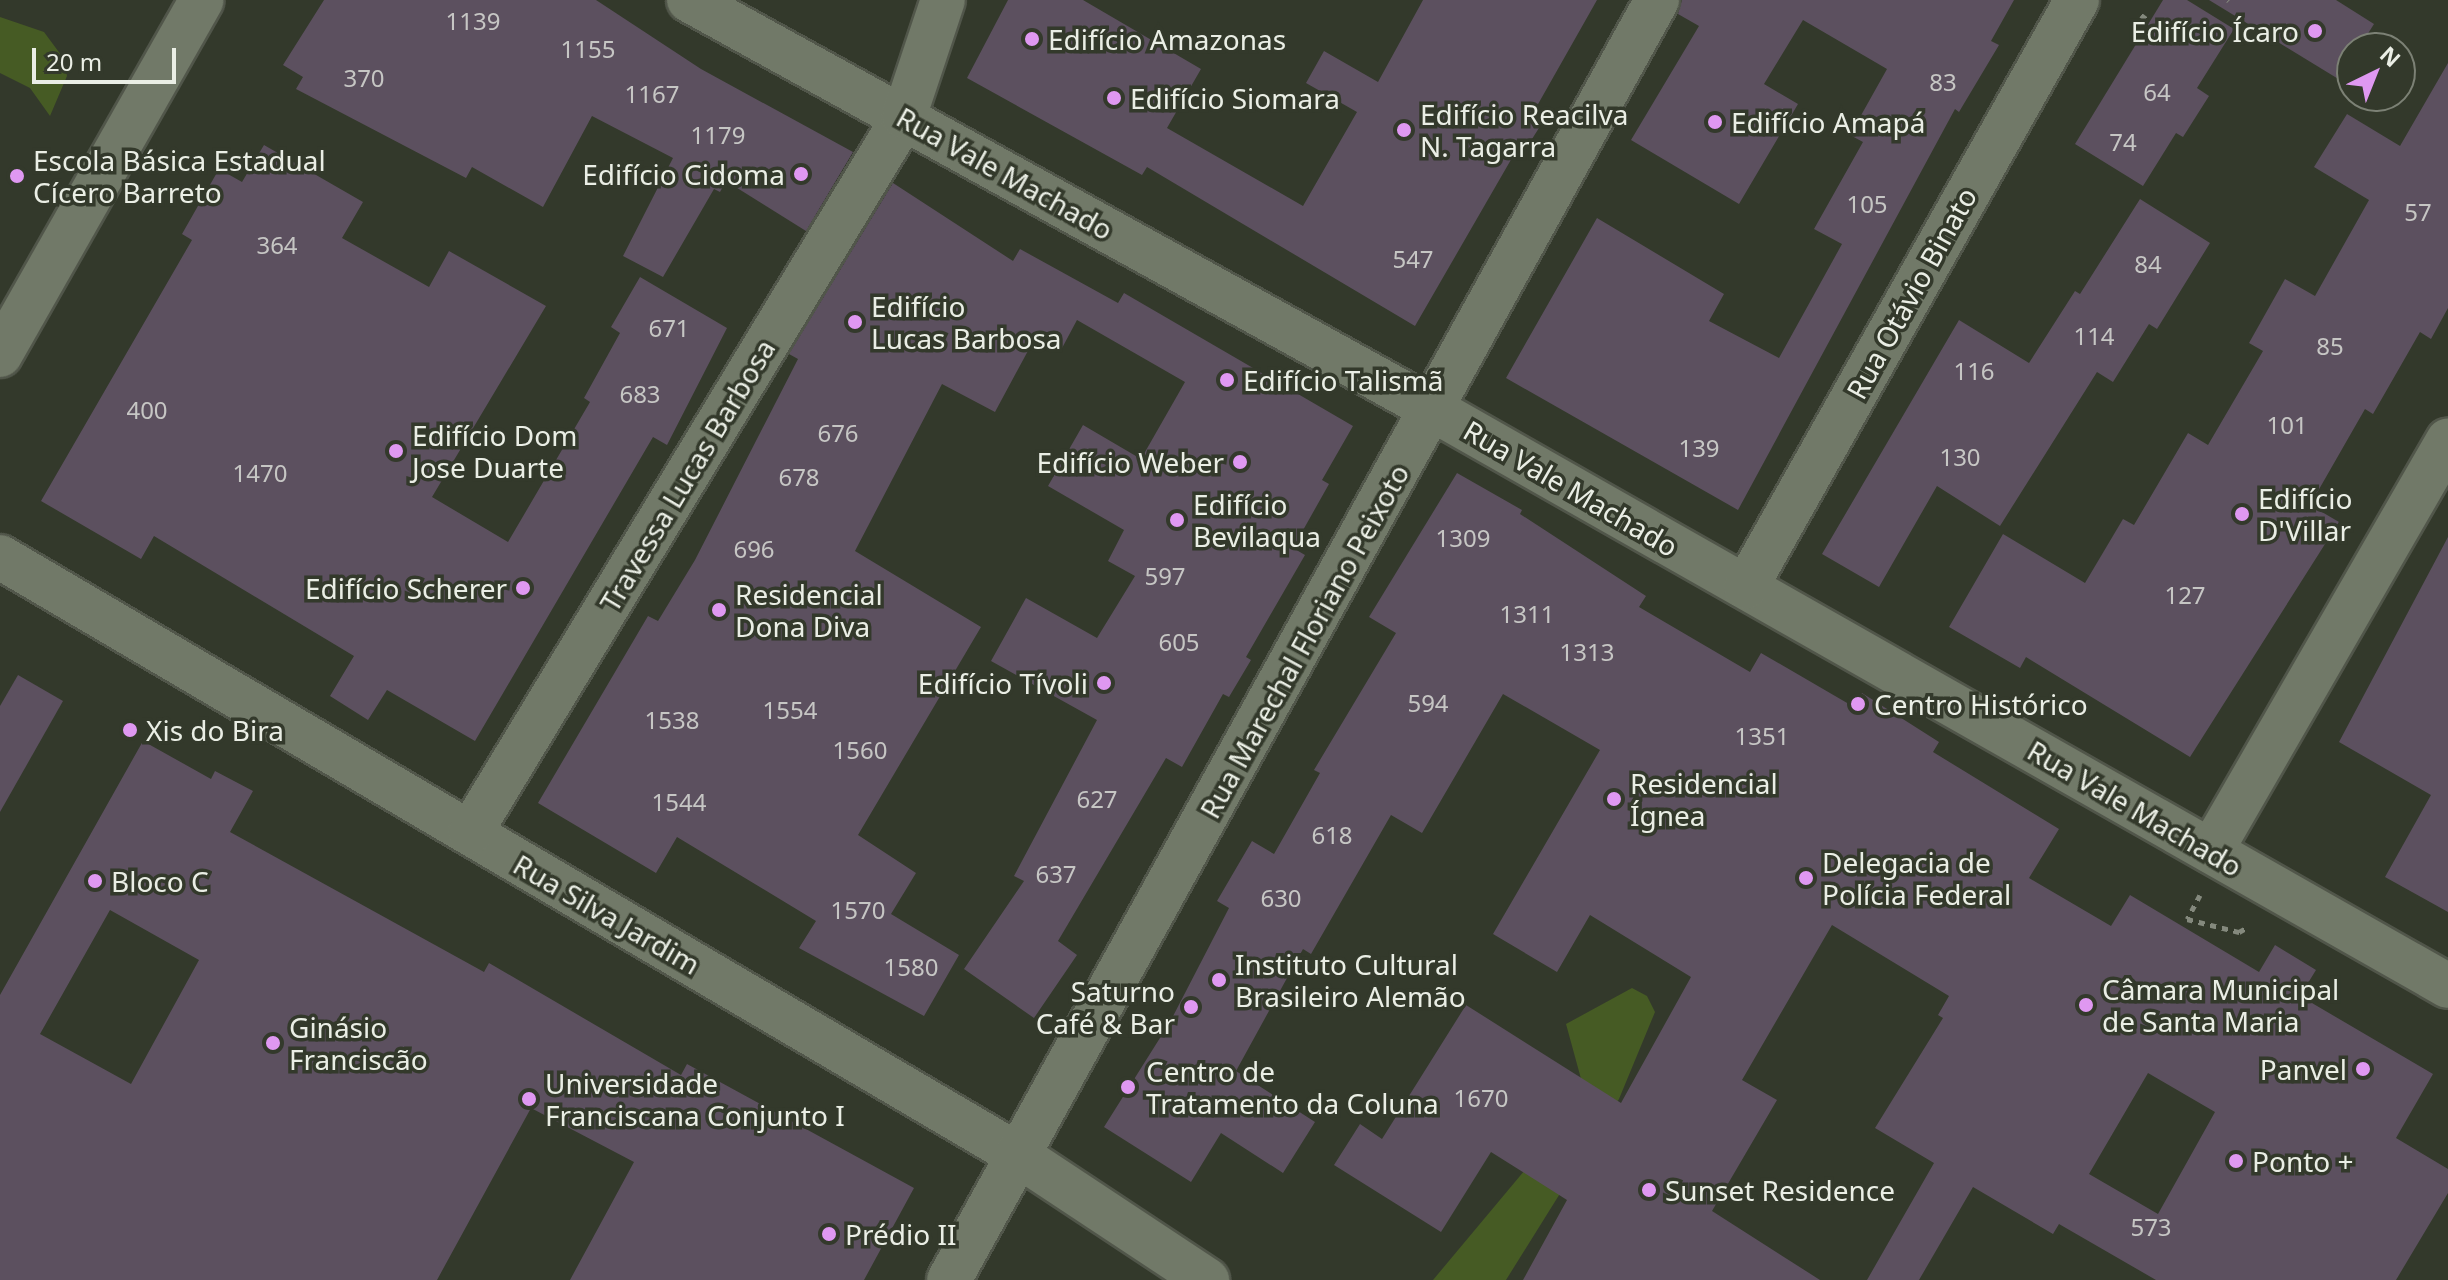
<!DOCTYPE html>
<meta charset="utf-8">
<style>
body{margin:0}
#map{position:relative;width:2448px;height:1280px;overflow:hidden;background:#33392b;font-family:"Noto Sans",sans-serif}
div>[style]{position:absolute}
.green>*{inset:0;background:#465b24}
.building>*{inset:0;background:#5c505f}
.path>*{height:5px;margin-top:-2.5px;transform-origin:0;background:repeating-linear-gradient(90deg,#84897d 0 6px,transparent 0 12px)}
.roads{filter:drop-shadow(2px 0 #51564a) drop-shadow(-2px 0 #51564a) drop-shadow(0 2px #51564a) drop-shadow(0 -2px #51564a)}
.minor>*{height:44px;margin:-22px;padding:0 22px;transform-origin:22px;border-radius:22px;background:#717968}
.dots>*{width:22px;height:22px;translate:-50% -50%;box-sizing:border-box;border:4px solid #33392b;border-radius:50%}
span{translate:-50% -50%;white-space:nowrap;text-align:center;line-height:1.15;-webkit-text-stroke:7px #33392b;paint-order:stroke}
.number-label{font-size:24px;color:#c6c6c4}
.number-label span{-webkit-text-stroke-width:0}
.poi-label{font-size:28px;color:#eaeee5}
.right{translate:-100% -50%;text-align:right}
.left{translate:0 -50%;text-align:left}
.street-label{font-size:28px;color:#eaeee5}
.north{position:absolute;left:2336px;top:32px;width:80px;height:80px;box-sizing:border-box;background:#33392b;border:2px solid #7c8175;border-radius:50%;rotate:43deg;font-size:22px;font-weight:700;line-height:32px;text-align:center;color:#eaeee5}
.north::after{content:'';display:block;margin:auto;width:28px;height:36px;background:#df98f1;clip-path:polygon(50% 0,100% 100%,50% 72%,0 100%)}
.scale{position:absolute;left:32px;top:48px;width:144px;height:36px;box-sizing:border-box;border:4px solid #eaeee5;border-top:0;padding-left:10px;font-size:24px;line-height:28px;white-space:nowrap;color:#eaeee5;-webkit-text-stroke:6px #33392b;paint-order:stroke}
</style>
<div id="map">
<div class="green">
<i style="clip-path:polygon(0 17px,44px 32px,64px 59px,67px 76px,50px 116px,30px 88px,0 73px)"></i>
<i style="clip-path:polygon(1632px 988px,1647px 996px,1655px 1012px,1619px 1099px,1506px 1280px,1433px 1280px,1586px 1097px,1566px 1024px)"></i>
</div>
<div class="building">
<i style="clip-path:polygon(324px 0,596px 0,701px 69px,853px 152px,806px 231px,726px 181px,720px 192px,714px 189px,663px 277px,623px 256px,673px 158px,592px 116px,543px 207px,472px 167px,466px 178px,296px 89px,303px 77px,283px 65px)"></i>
<i style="clip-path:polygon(1008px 0,1083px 0,1201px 69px,1167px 128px,1303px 206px,1357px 112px,1306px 83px,1324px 51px,1378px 82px,1423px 0,1597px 0,1533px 113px,1544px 120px,1522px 155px,1516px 151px,1415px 326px,1147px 167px,1142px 175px,967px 78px)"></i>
<i style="clip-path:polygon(1682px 0,2014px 0,1991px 41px,1999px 45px,1959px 112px,1955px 109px,1738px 510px,1506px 378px,1597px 218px,1724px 294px,1709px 321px,1779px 358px,1842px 244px,1814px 229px,1863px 142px,1850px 135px,1887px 69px,1803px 20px,1764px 84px,1798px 104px,1739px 204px,1631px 140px,1699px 26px,1678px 14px)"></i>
<i style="clip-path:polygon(2163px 0,2187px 0,2234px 29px,2197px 88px,2209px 96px,2183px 137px,2176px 133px,2143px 186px,2075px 144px)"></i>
<i style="clip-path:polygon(2209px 0,2336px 0,2374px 24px,2359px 48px,2352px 48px,2352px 60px,2340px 80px)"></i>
<i style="clip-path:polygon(2448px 63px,2448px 308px,2431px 339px,2420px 332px,2373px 414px,2365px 409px,2310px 505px,2339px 522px,2190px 757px,2026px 657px,2020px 668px,1949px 627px,2003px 534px,2085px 583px,2123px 519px,2134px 525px,2188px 433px,2208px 445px,2263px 351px,2249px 343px,2285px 279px,2315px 296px,2369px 200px,2314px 167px,2347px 114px,2400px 146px)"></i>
<i style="clip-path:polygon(264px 145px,363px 202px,342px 238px,429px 287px,449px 251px,546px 306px,432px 497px,508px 542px,590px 402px,584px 398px,620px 333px,611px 327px,640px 277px,727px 328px,667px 445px,653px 437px,475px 741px,387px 690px,368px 720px,330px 696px,354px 656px,154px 536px,141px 559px,41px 501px,192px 240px,182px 234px,219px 169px,242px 182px)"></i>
<i style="clip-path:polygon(893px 183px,1013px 261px,1020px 249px,1118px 303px,1124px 293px,1353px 426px,1322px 480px,1329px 484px,1293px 548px,1305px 555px,1246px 657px,1251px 660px,1229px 697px,1223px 694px,1182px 767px,1166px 758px,1058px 941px,1077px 955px,1034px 1018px,964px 969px,1024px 881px,1014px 876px,1097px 720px,991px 661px,1026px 598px,1097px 638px,1135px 576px,1108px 561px,1124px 530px,1048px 486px,1083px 425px,1141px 459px,1185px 382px,1077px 320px,1061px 350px,1036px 336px,995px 412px,942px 384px,855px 551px,981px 627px,858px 835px,916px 873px,891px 914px,959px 955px,924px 1016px,799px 948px,816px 921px,677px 837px,656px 873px,538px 803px,648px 616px,658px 621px,695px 560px,798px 359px,789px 354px)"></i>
<i style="clip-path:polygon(2140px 199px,2210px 243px,2157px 329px,2149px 324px,2113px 382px,2097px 372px,2000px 526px,1937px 486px,1879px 587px,1822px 554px,1959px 320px,2029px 363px,2075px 291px,2080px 294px)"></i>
<i style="clip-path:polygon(evenodd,1457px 473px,1522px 510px,1520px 514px,1646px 596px,1639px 607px,1750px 672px,1761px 653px,1854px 707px,1862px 693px,1939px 742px,1933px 752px,2059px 829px,2029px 878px,2111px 926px,2130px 895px,2259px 972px,2275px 945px,2316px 970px,2300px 996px,2433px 1074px,2396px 1138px,2448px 1169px,2448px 1193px,2396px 1280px,2156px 1280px,2059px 1224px,2053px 1234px,1973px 1187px,1919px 1280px,1867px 1280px,1934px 1163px,1875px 1128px,1943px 1018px,1938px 1015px,1949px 996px,1832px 925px,1742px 1080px,1777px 1100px,1712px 1211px,1820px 1280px,1523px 1280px,1567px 1200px,1491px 1152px,1441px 1232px,1334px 1165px,1360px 1124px,1382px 1139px,1466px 1005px,1621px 1103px,1691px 977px,1590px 915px,1557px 972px,1493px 934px,1600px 750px,1503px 694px,1422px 833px,1391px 815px,1311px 954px,1303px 949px,1236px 1071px,1315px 1122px,1283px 1173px,1221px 1133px,1191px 1182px,1104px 1127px,1170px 1022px,1229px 908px,1217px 901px,1252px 841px,1274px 854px,1320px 773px,1314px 770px,1396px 633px,1369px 617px,1457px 473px,2148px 1073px,2215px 1112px,2158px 1214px,2089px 1174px,2148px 1073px)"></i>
<i style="clip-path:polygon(2448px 537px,2448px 912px,2385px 877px,2431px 795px,2339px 742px)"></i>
<i style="clip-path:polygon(18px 675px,63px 701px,0 812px,0 706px)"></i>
<i style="clip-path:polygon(evenodd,143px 741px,211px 779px,215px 771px,253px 791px,230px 832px,484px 972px,489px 963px,681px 1075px,687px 1064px,914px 1188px,864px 1280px,570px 1280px,634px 1162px,531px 1108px,437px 1280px,0 1280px,0 995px,143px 741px,110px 910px,199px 960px,131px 1084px,40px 1034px,110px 910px)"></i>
</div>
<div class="path">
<i style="left:2228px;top:0;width:1px;rotate:45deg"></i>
<i style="left:2141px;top:15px;width:10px;rotate:37deg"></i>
<i style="left:2200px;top:895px;width:27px;rotate:118deg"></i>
<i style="left:2187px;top:919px;width:54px;rotate:14deg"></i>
<i style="left:2239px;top:932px;width:10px;rotate:-29deg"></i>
</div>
<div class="roads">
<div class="minor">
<i style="left:689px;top:0;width:848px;rotate:28.83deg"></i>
<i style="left:1432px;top:409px;width:1168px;rotate:29.59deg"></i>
<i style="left:0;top:355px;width:408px;rotate:-60.4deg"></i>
<i style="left:0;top:557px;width:1181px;rotate:30.43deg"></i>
<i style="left:1018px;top:1155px;width:227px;rotate:33.5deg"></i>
<i style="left:1746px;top:587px;width:674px;rotate:-60.58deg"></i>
<i style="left:470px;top:833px;width:837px;rotate:-58.78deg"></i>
<i style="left:904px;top:117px;width:123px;rotate:-71.6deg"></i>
<i style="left:2211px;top:851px;width:474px;rotate:-60deg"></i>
<i style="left:949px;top:1280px;width:1463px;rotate:-61.05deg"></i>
</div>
</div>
<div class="dots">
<i style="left:2315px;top:31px;background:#df98f1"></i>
<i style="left:1032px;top:39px;background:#df98f1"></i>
<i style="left:1114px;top:98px;background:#df98f1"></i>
<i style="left:1715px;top:122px;background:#df98f1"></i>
<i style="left:1404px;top:130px;background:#df98f1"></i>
<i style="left:801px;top:174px;background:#df98f1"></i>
<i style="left:17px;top:176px;background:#df98f1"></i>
<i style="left:855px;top:322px;background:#df98f1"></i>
<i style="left:1227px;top:380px;background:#df98f1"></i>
<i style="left:396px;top:451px;background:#df98f1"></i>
<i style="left:1240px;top:462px;background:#df98f1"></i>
<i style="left:2242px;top:514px;background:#df98f1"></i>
<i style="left:1177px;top:520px;background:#df98f1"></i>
<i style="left:523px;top:588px;background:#df98f1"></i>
<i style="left:719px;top:610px;background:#df98f1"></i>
<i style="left:1104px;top:683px;background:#df98f1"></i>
<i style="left:1858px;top:704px;background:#df98f1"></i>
<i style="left:130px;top:730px;background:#df98f1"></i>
<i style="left:1614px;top:799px;background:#df98f1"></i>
<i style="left:1806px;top:878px;background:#df98f1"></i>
<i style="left:95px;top:881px;background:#df98f1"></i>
<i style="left:1219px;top:980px;background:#df98f1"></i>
<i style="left:2086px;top:1005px;background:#df98f1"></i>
<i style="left:1191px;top:1007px;background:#df98f1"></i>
<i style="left:273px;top:1043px;background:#df98f1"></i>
<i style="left:2363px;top:1069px;background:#df98f1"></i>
<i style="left:1128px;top:1087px;background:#df98f1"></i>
<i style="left:529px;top:1099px;background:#df98f1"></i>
<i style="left:2236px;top:1161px;background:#df98f1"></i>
<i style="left:1649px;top:1190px;background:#df98f1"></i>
<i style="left:829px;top:1234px;background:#df98f1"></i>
</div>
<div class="number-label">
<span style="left:473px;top:21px">1139</span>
<span style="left:588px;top:49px">1155</span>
<span style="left:364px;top:78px">370</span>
<span style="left:1943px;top:82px">83</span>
<span style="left:2157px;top:92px">64</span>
<span style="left:652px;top:94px">1167</span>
<span style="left:718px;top:135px">1179</span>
<span style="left:2123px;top:142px">74</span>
<span style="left:1867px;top:204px">105</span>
<span style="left:2418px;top:212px">57</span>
<span style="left:277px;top:245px">364</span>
<span style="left:1413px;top:259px">547</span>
<span style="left:2148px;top:264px">84</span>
<span style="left:669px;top:328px">671</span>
<span style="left:2094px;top:336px">114</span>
<span style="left:2330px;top:346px">85</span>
<span style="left:1974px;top:371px">116</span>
<span style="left:640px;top:394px">683</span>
<span style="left:147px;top:410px">400</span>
<span style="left:2287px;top:425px">101</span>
<span style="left:838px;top:433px">676</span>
<span style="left:1699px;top:448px">139</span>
<span style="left:1960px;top:457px">130</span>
<span style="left:260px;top:473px">1470</span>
<span style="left:799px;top:477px">678</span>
<span style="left:1463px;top:538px">1309</span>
<span style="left:754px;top:549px">696</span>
<span style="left:1165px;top:576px">597</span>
<span style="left:2185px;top:595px">127</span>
<span style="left:1527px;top:614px">1311</span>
<span style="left:1179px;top:642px">605</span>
<span style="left:1587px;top:652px">1313</span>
<span style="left:1428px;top:703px">594</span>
<span style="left:790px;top:710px">1554</span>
<span style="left:672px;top:720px">1538</span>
<span style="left:1762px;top:736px">1351</span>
<span style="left:860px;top:750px">1560</span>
<span style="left:1097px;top:799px">627</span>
<span style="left:679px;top:802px">1544</span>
<span style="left:1332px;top:835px">618</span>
<span style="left:1056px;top:874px">637</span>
<span style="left:1281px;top:898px">630</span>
<span style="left:858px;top:910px">1570</span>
<span style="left:911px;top:967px">1580</span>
<span style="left:1481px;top:1098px">1670</span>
<span style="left:2151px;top:1227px">573</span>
</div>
<div class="poi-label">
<span class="right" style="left:2299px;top:31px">Edifício Ícaro</span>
<span class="left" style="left:1048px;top:39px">Edifício Amazonas</span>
<span class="left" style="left:1130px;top:98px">Edifício Siomara</span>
<span class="left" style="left:1420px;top:130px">Edifício Reacilva<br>N. Tagarra</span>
<span class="left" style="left:1731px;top:122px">Edifício Amapá</span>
<span class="left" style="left:33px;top:176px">Escola Básica Estadual<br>Cícero Barreto</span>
<span class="right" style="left:785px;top:174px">Edifício Cidoma</span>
<span class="left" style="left:871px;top:322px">Edifício<br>Lucas Barbosa</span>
<span class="left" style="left:1243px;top:380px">Edifício Talismã</span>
<span class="left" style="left:412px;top:451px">Edifício Dom<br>Jose Duarte</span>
<span class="right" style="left:1224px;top:462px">Edifício Weber</span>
<span class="left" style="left:2258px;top:514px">Edifício<br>D'Villar</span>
<span class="left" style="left:1193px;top:520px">Edifício<br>Bevilaqua</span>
<span class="right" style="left:507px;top:588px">Edifício Scherer</span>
<span class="left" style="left:735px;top:610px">Residencial<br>Dona Diva</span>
<span class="right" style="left:1088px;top:683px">Edifício Tívoli</span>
<span class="left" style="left:1874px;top:704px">Centro Histórico</span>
<span class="left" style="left:146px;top:730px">Xis do Bira</span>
<span class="left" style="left:1630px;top:799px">Residencial<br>Ígnea</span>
<span class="left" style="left:1822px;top:878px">Delegacia de<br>Polícia Federal</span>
<span class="left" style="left:111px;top:881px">Bloco C</span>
<span class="left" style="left:1235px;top:980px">Instituto Cultural<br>Brasileiro Alemão</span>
<span class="left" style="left:2102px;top:1005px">Câmara Municipal<br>de Santa Maria</span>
<span class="right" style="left:1175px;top:1007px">Saturno<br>Café &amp; Bar</span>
<span class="left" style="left:289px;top:1043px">Ginásio<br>Franciscão</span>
<span class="right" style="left:2347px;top:1069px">Panvel</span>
<span class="left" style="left:1146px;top:1087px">Centro de<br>Tratamento da Coluna</span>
<span class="left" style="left:545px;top:1099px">Universidade<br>Franciscana Conjunto I</span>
<span class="left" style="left:2252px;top:1161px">Ponto +</span>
<span class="left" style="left:1665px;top:1190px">Sunset Residence</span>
<span class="left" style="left:845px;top:1234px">Prédio II</span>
</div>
<div class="street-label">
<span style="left:1005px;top:173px;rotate:29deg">Rua Vale Machado</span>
<span style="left:1911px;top:293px;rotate:-61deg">Rua Otávio Binato</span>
<span style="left:687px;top:475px;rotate:-59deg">Travessa Lucas Barbosa</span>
<span style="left:1571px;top:488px;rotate:30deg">Rua Vale Machado</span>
<span style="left:1304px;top:641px;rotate:-61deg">Rua Marechal Floriano Peixoto</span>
<span style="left:2135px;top:808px;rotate:30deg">Rua Vale Machado</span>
<span style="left:607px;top:914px;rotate:30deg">Rua Silva Jardim</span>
</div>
<div class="north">N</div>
<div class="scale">20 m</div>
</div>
